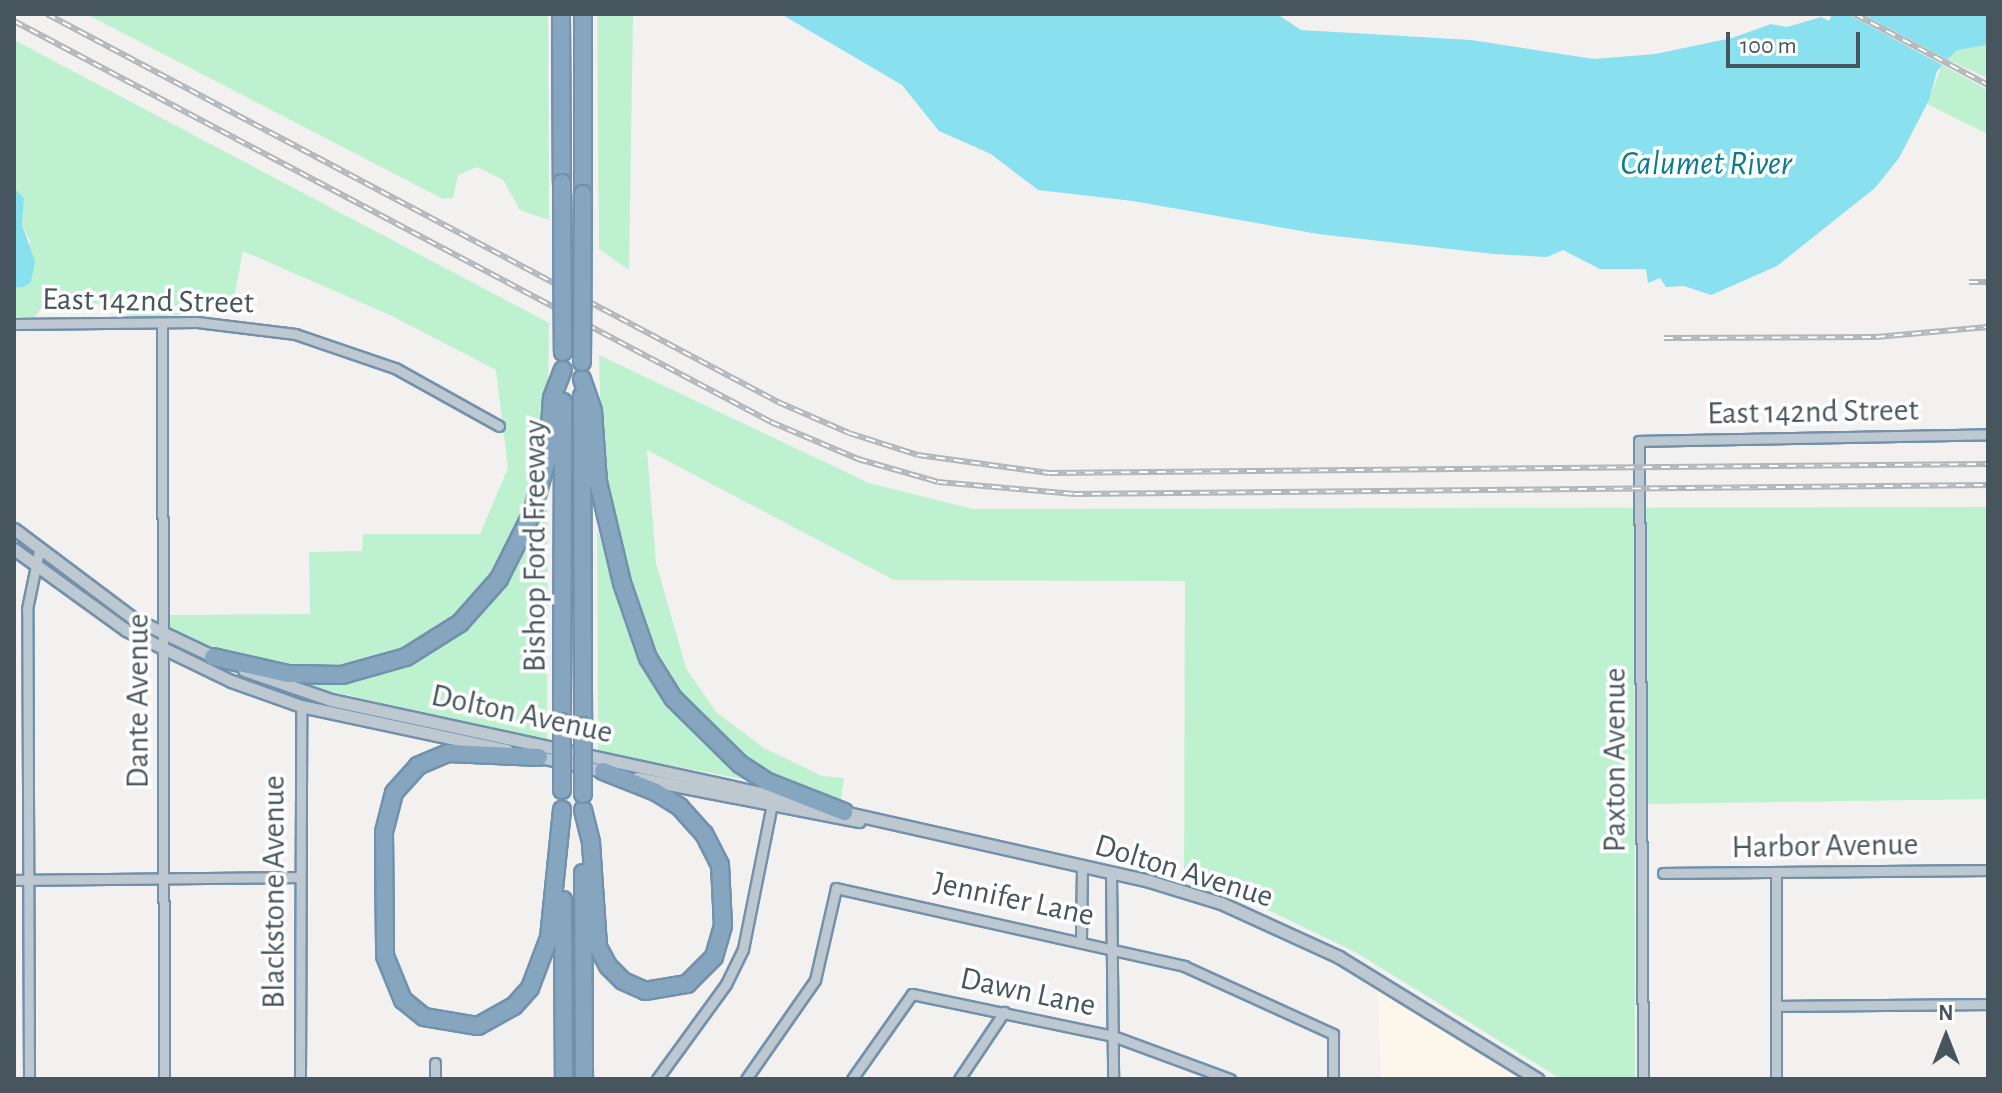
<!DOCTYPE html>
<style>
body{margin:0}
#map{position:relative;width:2002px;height:1093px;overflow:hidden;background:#f3f0f0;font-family:"Alegreya Sans",sans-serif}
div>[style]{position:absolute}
.commercial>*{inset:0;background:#fdf6ea}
.green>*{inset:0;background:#bef1cf}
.water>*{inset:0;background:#89e0ef}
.pier>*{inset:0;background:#f3f0f0}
.roads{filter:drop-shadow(2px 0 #7291ac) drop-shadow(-2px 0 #7291ac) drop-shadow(0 2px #7291ac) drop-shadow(0 -2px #7291ac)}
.minor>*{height:9px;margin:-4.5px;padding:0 4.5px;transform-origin:4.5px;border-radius:4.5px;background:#bdc8d0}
.tertiary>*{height:11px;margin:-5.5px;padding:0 5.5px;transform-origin:5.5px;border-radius:5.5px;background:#bdc8d0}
.motorway>*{height:16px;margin:-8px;padding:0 8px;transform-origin:8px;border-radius:8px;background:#86a6c0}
.rail>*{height:6px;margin-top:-3px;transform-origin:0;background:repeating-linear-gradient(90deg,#fff 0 9px,#b2b6bb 0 18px);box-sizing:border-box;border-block:2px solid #b2b6bb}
.bridges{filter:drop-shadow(2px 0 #7291ac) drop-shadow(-2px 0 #7291ac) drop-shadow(0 2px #7291ac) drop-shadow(0 -2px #7291ac)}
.motorway-bridge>*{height:16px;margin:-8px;padding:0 8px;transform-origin:8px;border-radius:8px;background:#86a6c0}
span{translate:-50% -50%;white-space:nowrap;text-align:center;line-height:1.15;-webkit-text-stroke:7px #fff;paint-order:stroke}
.street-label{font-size:32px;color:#47555f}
.water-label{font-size:34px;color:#097c92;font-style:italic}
.frame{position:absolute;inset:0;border:16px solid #47555f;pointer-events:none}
.north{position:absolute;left:1906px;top:997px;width:80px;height:80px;-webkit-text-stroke:6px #fff;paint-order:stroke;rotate:0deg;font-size:22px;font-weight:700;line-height:32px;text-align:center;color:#47555f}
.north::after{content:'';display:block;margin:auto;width:28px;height:36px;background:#47555f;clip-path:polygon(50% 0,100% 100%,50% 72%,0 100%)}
.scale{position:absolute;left:1726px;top:32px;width:134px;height:36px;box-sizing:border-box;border:4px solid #47555f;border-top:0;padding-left:10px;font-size:24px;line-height:28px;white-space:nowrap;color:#47555f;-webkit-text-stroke:6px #fff;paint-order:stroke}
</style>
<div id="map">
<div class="commercial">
<i style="clip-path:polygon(1378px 991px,1519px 1079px,1381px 1079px)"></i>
</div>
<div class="green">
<i style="clip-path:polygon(86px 14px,548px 14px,549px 220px,520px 210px,503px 180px,477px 167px,458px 175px,453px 198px,443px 199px)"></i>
<i style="clip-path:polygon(597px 14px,633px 14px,629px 270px,599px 249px)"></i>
<i style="clip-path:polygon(14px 40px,549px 323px,548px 397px,529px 505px,485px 589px,458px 619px,389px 657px,324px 669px,263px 662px,178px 636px,170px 627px,170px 615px,310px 614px,309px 552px,362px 551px,363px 534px,480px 534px,508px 468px,496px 370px,392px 316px,243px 251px,231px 313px,186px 306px,180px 315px,137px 317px,116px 312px,109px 303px,43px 306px,34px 318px,14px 319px,14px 288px,24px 287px,30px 241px,22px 225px,24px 198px,14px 188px)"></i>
<i style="clip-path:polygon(1988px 45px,1988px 78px,1948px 60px,1957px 50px)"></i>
<i style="clip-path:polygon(1942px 65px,1988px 90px,1988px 134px,1927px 104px)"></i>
<i style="clip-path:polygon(599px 355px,869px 483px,973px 509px,1988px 507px,1988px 799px,1646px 804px,1644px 571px,1634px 571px,1635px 1079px,1561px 1079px,1357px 953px,1241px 897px,1184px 878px,1185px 581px,894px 580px,647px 450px,656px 563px,686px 668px,716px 712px,764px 748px,822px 776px,844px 778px,841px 799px,837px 802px,775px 778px,728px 747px,681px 698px,640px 619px,610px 508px,602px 457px)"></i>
<i style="clip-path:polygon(542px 503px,548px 505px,547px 741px,290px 682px,351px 680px,431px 651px,469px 623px,497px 590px,520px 556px)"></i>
<i style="clip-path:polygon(597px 530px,651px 676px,677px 714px,748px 780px,598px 752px)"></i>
</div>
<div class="water">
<i style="clip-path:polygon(781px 14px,1277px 14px,1301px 30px,1471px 40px,1594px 59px,1655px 54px,1732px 38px,1771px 24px,1787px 27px,1821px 17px,1829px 21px,1832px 14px,1988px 14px,1988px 45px,1957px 50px,1937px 71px,1929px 100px,1899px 158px,1875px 188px,1777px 266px,1711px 295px,1684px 286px,1666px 287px,1660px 278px,1648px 283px,1646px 269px,1600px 269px,1563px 250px,1547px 257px,1494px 254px,1318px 234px,1133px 201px,1038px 190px,991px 154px,939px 131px,902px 85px)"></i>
<i style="clip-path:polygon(14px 188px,24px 198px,22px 225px,35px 261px,31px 282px,24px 287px,14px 288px)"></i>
</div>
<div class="pier">
<i style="clip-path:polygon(1848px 14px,1862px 14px,1952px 62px,1946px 67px)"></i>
</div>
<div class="roads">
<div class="minor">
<i style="left:162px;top:323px;width:756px;rotate:89.85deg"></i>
<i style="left:14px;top:324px;width:183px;rotate:-0.6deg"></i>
<i style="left:197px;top:322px;width:99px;rotate:7deg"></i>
<i style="left:295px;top:334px;width:106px;rotate:18.8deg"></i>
<i style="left:395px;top:368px;width:119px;rotate:29.1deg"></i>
<i style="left:1111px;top:872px;width:207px;rotate:89.4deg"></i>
<i style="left:1776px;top:872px;width:207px;rotate:90deg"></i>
<i style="left:1663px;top:873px;width:325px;rotate:-0.5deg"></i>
<i style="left:14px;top:880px;width:285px;rotate:-0.6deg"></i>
<i style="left:1081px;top:939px;width:73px;rotate:-89.2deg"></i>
<i style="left:1776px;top:1006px;width:212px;rotate:-0.5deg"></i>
<i style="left:435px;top:1063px;width:16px;rotate:90deg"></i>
<i style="left:29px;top:1079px;width:470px;rotate:-90.2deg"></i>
<i style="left:27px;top:609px;width:59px;rotate:-78.3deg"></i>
<i style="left:300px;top:1079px;width:373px;rotate:-89.8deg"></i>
<i style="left:657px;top:1079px;width:117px;rotate:-54deg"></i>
<i style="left:726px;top:984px;width:39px;rotate:-64deg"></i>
<i style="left:743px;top:949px;width:153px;rotate:-78.7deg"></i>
<i style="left:746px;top:1079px;width:121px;rotate:-55.1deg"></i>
<i style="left:815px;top:980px;width:94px;rotate:-77.1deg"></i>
<i style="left:836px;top:888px;width:357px;rotate:12.6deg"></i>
<i style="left:1184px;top:966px;width:164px;rotate:24.5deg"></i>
<i style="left:1333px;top:1034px;width:45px;rotate:90deg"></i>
<i style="left:852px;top:1079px;width:104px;rotate:-54.8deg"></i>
<i style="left:912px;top:994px;width:205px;rotate:11.8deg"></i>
<i style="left:1113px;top:1036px;width:125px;rotate:20.2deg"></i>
<i style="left:959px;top:1079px;width:81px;rotate:-56.1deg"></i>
<i style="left:1643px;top:1079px;width:638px;rotate:-90.36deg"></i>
<i style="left:1639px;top:441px;width:349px;rotate:-1.1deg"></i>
</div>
<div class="tertiary">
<i style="left:14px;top:529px;width:150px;rotate:36.9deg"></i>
<i style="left:134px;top:619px;width:92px;rotate:25.2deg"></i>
<i style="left:14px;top:549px;width:138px;rotate:35.9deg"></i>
<i style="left:126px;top:630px;width:117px;rotate:25.9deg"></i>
<i style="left:231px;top:681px;width:74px;rotate:19.7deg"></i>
<i style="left:301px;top:706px;width:211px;rotate:12.1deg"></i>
<i style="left:244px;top:670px;width:92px;rotate:19deg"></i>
<i style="left:331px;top:700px;width:483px;rotate:12.2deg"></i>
<i style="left:535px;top:756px;width:75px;rotate:12.4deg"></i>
<i style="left:637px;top:778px;width:226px;rotate:11deg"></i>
<i style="left:839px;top:811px;width:318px;rotate:12.7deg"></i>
<i style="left:1149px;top:881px;width:75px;rotate:17deg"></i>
<i style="left:1221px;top:903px;width:130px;rotate:24.6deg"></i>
<i style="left:1339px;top:957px;width:233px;rotate:31.6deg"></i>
</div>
<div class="motorway">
<i style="left:561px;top:14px;width:169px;rotate:89.7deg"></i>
<i style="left:583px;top:194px;width:180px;rotate:-90deg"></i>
<i style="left:582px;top:379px;width:34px;rotate:71deg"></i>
<i style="left:593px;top:411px;width:71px;rotate:86deg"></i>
<i style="left:598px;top:482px;width:104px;rotate:76.6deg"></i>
<i style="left:622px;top:583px;width:79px;rotate:70.9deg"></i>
<i style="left:648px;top:658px;width:47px;rotate:58deg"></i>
<i style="left:673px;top:698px;width:94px;rotate:44.6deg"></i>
<i style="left:740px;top:764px;width:33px;rotate:33deg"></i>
<i style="left:768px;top:782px;width:82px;rotate:21.5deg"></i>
<i style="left:582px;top:396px;width:330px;rotate:89.8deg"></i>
<i style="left:213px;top:657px;width:77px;rotate:12.8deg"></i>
<i style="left:288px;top:674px;width:54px;rotate:1.1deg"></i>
<i style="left:342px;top:675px;width:66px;rotate:-15.7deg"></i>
<i style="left:406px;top:657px;width:64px;rotate:-32.2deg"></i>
<i style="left:460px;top:623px;width:59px;rotate:-48.4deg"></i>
<i style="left:499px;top:579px;width:74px;rotate:-63.4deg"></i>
<i style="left:532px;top:513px;width:59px;rotate:-74.3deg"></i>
<i style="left:548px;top:456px;width:58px;rotate:-86.1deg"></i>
<i style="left:552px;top:398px;width:30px;rotate:-69deg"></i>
<i style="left:562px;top:722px;width:320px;rotate:-89.8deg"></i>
<i style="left:539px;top:757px;width:91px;rotate:-177.5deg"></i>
<i style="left:448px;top:753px;width:33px;rotate:157deg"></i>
<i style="left:418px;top:766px;width:36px;rotate:132deg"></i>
<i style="left:394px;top:793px;width:40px;rotate:104.4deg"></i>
<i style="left:384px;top:832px;width:124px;rotate:89.5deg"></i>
<i style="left:385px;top:956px;width:48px;rotate:67.8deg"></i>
<i style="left:403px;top:1000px;width:27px;rotate:39deg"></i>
<i style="left:424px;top:1017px;width:55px;rotate:9.5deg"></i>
<i style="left:478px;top:1026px;width:41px;rotate:-29.1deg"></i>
<i style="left:514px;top:1006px;width:24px;rotate:-48deg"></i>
<i style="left:530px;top:988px;width:53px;rotate:-69.2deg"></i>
<i style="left:549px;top:938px;width:129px;rotate:-84.2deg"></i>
<i style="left:583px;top:810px;width:34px;rotate:76deg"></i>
<i style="left:591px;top:843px;width:104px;rotate:86.1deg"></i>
<i style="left:598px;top:947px;width:21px;rotate:62deg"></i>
<i style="left:608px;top:966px;width:21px;rotate:45deg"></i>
<i style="left:623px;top:981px;width:24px;rotate:24deg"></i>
<i style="left:645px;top:991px;width:43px;rotate:-9.5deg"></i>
<i style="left:687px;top:984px;width:38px;rotate:-45deg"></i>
<i style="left:714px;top:957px;width:32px;rotate:-74deg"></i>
<i style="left:723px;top:926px;width:61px;rotate:-92.8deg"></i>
<i style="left:720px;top:865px;width:35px;rotate:-117deg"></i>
<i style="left:704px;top:834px;width:36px;rotate:-132deg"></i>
<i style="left:680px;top:807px;width:28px;rotate:-148deg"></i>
<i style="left:656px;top:792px;width:57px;rotate:-158.4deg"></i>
<i style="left:583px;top:873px;width:206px;rotate:89.7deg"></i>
<i style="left:563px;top:900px;width:179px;rotate:89.7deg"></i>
</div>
</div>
<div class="rail">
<i style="left:47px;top:14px;width:828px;rotate:27.96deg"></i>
<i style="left:778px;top:402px;width:77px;rotate:23.6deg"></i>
<i style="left:849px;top:433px;width:72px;rotate:17.7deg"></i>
<i style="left:918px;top:455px;width:132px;rotate:7.8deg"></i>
<i style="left:1049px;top:473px;width:939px;rotate:-0.55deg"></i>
<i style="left:1855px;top:14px;width:151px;rotate:28.1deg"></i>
<i style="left:14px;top:21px;width:857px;rotate:27.91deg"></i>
<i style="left:771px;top:422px;width:95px;rotate:23deg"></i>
<i style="left:858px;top:459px;width:83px;rotate:16deg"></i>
<i style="left:938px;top:482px;width:137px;rotate:5deg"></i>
<i style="left:1074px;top:494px;width:914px;rotate:-0.56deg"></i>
<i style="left:1969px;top:282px;width:19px"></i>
<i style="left:1664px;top:338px;width:212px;rotate:-0.3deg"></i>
<i style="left:1876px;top:337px;width:112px;rotate:-5.1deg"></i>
</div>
<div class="bridges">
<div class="motorway-bridge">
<i style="left:562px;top:183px;width:169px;rotate:89.7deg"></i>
<i style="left:582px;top:362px;width:168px;rotate:-89.7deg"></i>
<i style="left:562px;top:722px;width:68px;rotate:90deg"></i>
<i style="left:583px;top:726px;width:68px;rotate:90deg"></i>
</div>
</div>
<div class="street-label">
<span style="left:148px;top:301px;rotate:1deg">East 142nd Street</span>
<span style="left:1813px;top:412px;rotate:-1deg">East 142nd Street</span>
<span style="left:535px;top:546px;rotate:-90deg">Bishop Ford Freeway</span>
<span style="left:138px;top:701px;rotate:-90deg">Dante Avenue</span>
<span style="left:522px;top:714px;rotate:12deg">Dolton Avenue</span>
<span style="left:1615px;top:760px;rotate:-90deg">Paxton Avenue</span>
<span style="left:1825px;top:846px;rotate:-1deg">Harbor Avenue</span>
<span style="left:1184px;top:871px;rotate:17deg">Dolton Avenue</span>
<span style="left:274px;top:892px;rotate:-90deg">Blackstone Avenue</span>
<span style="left:1014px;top:899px;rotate:12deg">Jennifer Lane</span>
<span style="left:1028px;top:992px;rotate:12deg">Dawn Lane</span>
</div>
<div class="water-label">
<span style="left:1706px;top:165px">Calumet River</span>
</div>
<div class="frame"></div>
<div class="north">N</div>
<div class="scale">100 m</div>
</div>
